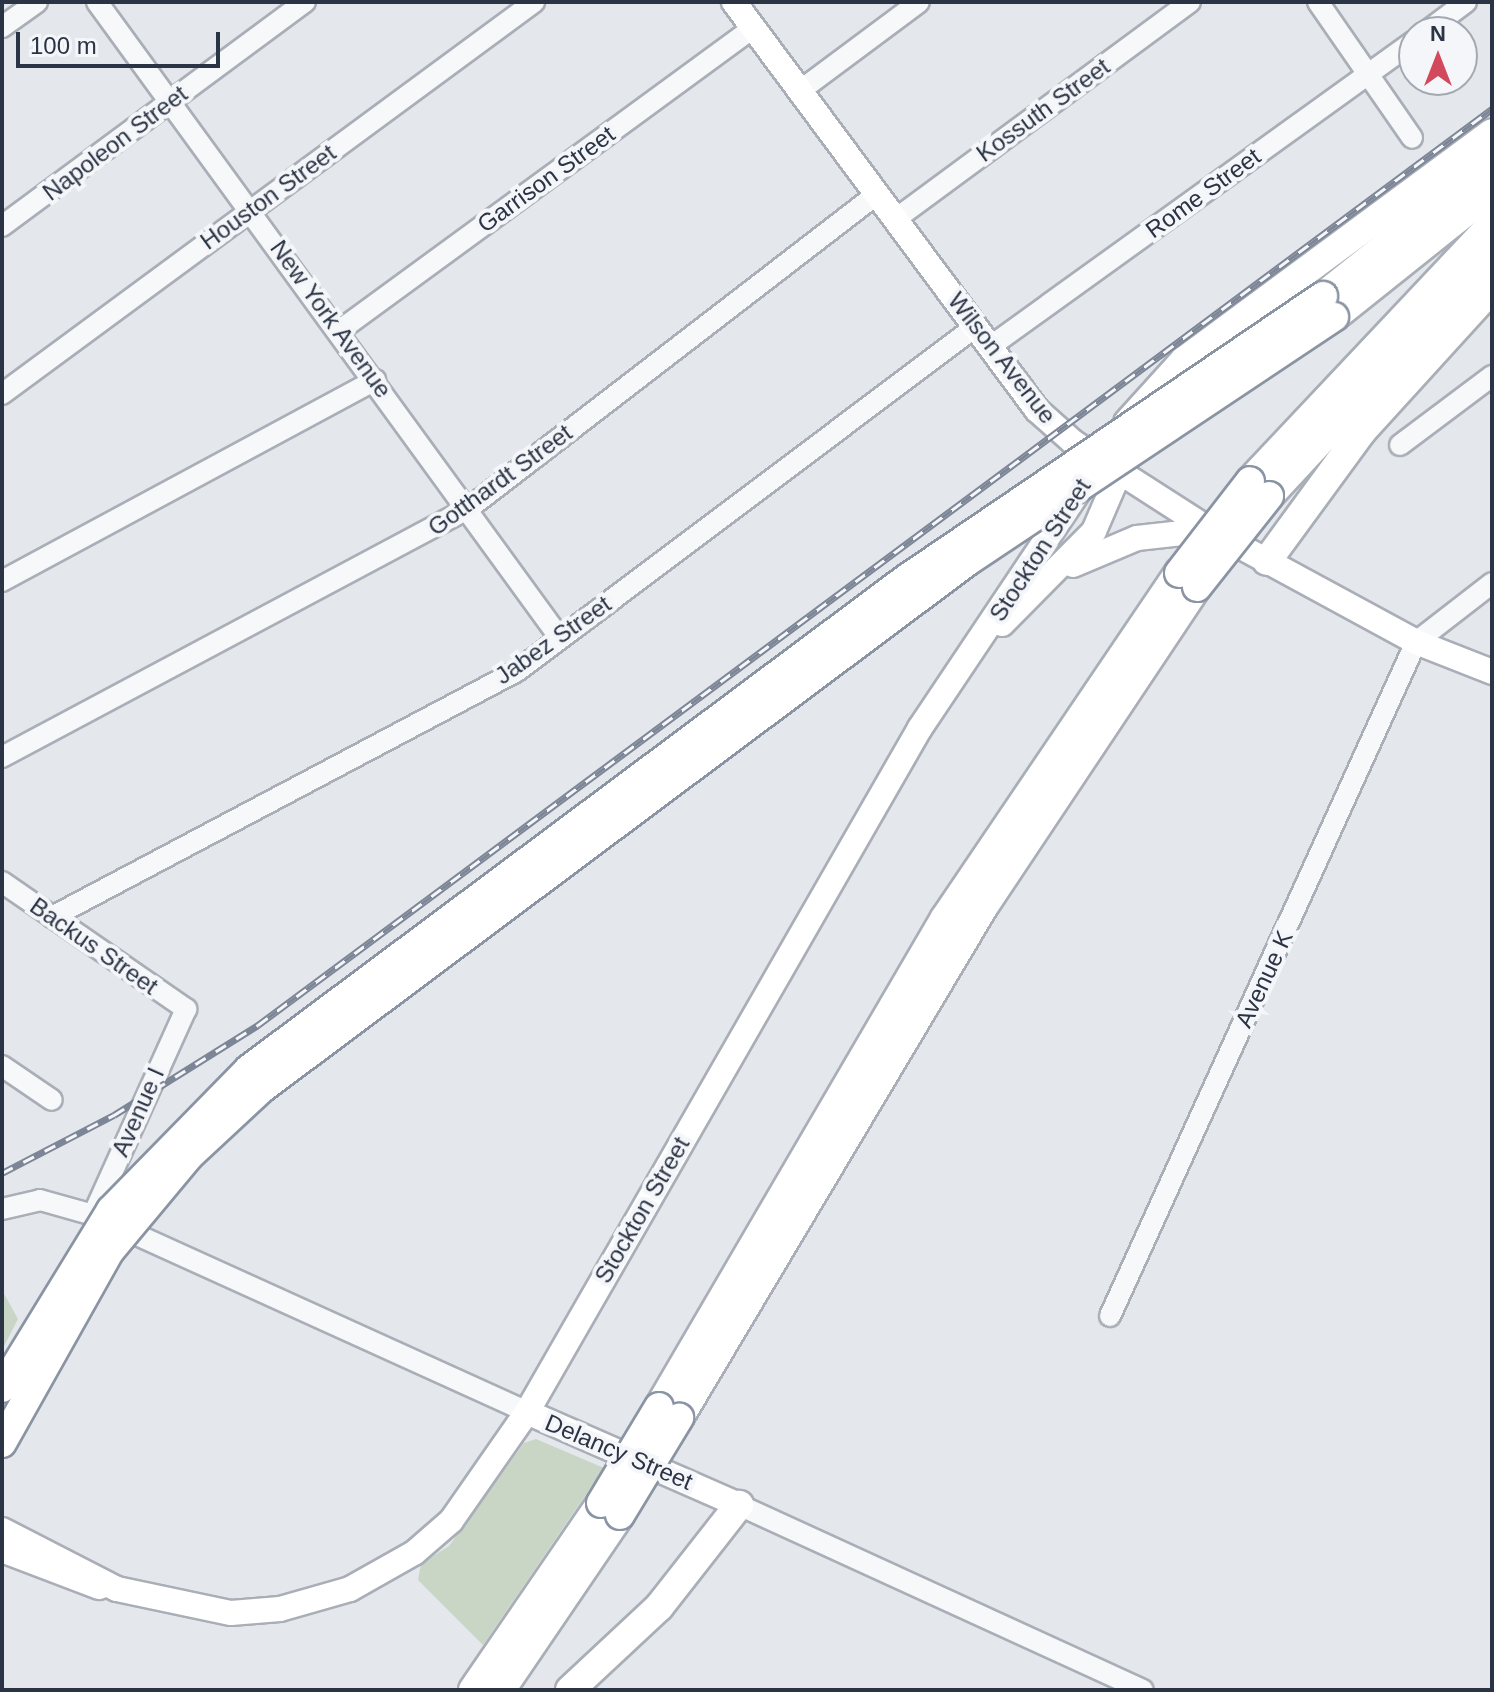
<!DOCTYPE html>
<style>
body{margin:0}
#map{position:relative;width:1494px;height:1692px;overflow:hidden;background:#e4e7ec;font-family:Arial,sans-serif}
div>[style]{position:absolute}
.green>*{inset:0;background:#c9d6c5}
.roads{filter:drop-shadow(2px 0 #a9aeb7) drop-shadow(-2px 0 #a9aeb7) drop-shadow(0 2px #a9aeb7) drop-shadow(0 -2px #a9aeb7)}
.minor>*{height:20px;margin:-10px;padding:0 10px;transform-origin:10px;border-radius:10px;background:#f7f8fa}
.major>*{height:24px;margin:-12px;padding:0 12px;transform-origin:12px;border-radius:12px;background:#fff}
.highway>*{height:28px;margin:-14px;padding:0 14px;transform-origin:14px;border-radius:14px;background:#fff}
.rail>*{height:7px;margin-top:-3.5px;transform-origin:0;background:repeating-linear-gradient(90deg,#f4f6f9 0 12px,#7d8696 0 24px);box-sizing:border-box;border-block:2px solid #7d8696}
.bridges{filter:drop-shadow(2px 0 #8b94a3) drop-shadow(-2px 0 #8b94a3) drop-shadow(0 2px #8b94a3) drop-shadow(0 -2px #8b94a3)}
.highway-bridge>*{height:28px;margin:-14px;padding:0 14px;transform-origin:14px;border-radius:14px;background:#fff}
span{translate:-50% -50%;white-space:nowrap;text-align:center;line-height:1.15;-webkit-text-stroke:8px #f4f6f9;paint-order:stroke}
.street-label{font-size:24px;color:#2b3445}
.frame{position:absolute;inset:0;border:4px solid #2b3445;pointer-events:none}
.north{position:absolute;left:1398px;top:16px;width:80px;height:80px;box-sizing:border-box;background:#f4f6f9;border:2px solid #a4a8b1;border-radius:50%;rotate:0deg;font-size:22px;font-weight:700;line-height:32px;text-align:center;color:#2b3445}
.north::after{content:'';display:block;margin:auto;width:28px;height:36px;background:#d1495b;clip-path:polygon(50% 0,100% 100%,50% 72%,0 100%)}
.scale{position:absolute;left:16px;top:32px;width:204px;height:36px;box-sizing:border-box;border:4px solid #2b3445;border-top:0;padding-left:10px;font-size:24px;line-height:28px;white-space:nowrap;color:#2b3445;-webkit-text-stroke:6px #f4f6f9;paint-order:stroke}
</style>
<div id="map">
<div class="green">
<i style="clip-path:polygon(2px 1290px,18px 1319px,2px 1350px)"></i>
<i style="clip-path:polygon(536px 1439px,604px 1468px,483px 1645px,418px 1580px,421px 1564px,449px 1546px,524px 1443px)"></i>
</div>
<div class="roads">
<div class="minor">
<i style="left:97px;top:2px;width:787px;rotate:53.95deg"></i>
<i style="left:1318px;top:2px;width:165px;rotate:55.3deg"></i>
<i style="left:2px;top:27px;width:43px;rotate:-35.5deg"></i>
<i style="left:1426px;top:32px;width:50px;rotate:-36.9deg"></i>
<i style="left:801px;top:90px;width:147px;rotate:-36.7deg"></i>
<i style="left:897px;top:218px;width:364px;rotate:-36.4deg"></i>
<i style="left:2px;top:226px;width:377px;rotate:-36.5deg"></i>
<i style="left:339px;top:331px;width:513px;rotate:-36.2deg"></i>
<i style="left:991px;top:346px;width:521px;rotate:-35.79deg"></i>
<i style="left:2px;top:394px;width:661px;rotate:-36.38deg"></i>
<i style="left:1400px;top:445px;width:115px;rotate:-36.9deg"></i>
<i style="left:2px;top:581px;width:424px;rotate:-28.3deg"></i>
<i style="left:2px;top:757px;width:529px;rotate:-28.07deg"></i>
<i style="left:469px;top:508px;width:515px;rotate:-37.58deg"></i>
<i style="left:2px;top:882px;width:224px;rotate:34.6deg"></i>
<i style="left:186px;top:1009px;width:226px;rotate:114.3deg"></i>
<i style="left:52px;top:917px;width:526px;rotate:-27.88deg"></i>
<i style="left:517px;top:671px;width:573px;rotate:-36.91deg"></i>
<i style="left:2px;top:1066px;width:60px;rotate:34.2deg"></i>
<i style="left:2px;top:1209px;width:39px;rotate:-13deg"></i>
<i style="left:40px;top:1200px;width:55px;rotate:15.8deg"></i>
<i style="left:93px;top:1215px;width:477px;rotate:24.4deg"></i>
<i style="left:1110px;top:1316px;width:740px;rotate:-65.58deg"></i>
<i style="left:1416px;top:642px;width:96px;rotate:-37.8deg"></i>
<i style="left:739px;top:1505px;width:444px;rotate:24.6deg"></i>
</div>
<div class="major">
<i style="left:734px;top:2px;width:508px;rotate:53.4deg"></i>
<i style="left:1037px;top:410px;width:48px;rotate:41.6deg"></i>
<i style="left:1073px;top:442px;width:163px;rotate:32.7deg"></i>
<i style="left:1210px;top:530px;width:234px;rotate:28.5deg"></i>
<i style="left:1416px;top:642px;width:82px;rotate:21.5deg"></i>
<i style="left:1073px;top:565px;width:69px;rotate:-22.9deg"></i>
<i style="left:1137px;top:538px;width:73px;rotate:-6.3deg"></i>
<i style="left:1002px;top:624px;width:131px;rotate:-45.3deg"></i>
<i style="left:1094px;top:531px;width:63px;rotate:-66.7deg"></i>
<i style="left:527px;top:1412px;width:232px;rotate:23.7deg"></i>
<i style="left:2px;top:1530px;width:129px;rotate:27.2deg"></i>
<i style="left:117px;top:1589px;width:116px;rotate:11.9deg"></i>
<i style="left:231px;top:1613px;width:49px;rotate:-4.7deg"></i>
<i style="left:280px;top:1609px;width:73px;rotate:-15.9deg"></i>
<i style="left:350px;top:1589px;width:73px;rotate:-29.4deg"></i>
<i style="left:414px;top:1553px;width:49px;rotate:-40.9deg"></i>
<i style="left:451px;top:1521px;width:133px;rotate:-55.1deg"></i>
<i style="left:527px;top:1412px;width:789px;rotate:-60.12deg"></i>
<i style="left:920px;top:728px;width:288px;rotate:-56.2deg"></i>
<i style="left:2px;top:1550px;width:104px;rotate:20.9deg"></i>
</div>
<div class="highway">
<i style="left:1323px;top:296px;width:216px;rotate:-38.6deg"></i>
<i style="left:1334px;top:317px;width:202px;rotate:-38.6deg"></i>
<i style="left:1128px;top:423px;width:84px;rotate:-47.9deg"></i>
<i style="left:1184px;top:361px;width:383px;rotate:-36.5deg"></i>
<i style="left:1250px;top:481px;width:353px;rotate:-46.7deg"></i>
<i style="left:1269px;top:496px;width:328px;rotate:-47.1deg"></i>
<i style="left:1267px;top:561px;width:161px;rotate:-53.8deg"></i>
<i style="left:1362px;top:431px;width:193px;rotate:-47.7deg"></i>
<i style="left:659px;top:1407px;width:566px;rotate:-59.68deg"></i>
<i style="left:945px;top:918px;width:417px;rotate:-55.9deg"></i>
<i style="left:679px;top:1418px;width:596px;rotate:-59.22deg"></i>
<i style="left:984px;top:906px;width:384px;rotate:-56.3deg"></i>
<i style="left:473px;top:1690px;width:227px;rotate:-55.6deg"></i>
<i style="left:501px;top:1690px;width:212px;rotate:-55.8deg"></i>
<i style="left:570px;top:1690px;width:122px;rotate:-43deg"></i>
<i style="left:659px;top:1607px;width:130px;rotate:-51.9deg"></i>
</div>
</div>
<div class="rail">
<i style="left:2px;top:1173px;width:126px;rotate:-27.4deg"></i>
<i style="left:114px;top:1115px;width:170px;rotate:-32deg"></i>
<i style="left:258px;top:1025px;width:1537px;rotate:-36.59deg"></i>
</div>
<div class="bridges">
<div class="highway-bridge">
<i style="left:1179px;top:573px;width:116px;rotate:-52.3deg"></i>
<i style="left:1197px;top:587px;width:116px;rotate:-51.6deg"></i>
<i style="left:2px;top:1388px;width:209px;rotate:-58.5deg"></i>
<i style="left:111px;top:1210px;width:197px;rotate:-45.6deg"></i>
<i style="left:249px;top:1069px;width:820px;rotate:-36.72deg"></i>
<i style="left:906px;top:579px;width:504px;rotate:-34.16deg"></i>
<i style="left:2px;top:1443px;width:219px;rotate:-60.7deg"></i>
<i style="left:109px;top:1252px;width:125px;rotate:-50.2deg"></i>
<i style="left:189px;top:1156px;width:98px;rotate:-42.9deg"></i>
<i style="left:261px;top:1089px;width:882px;rotate:-36.75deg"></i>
<i style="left:968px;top:561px;width:440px;rotate:-33.7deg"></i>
<i style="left:601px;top:1503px;width:112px;rotate:-58.9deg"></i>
<i style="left:620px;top:1515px;width:114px;rotate:-58.7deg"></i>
</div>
</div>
<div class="street-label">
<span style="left:1043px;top:110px;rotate:-36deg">Kossuth Street</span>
<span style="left:115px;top:143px;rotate:-37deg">Napoleon Street</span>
<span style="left:546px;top:179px;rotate:-36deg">Garrison Street</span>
<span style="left:1203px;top:193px;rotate:-36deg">Rome Street</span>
<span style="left:268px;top:197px;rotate:-36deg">Houston Street</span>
<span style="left:331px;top:319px;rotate:54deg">New York Avenue</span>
<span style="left:1002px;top:358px;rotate:52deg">Wilson Avenue</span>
<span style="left:500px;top:480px;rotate:-36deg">Gotthardt Street</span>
<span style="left:1040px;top:550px;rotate:-57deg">Stockton Street</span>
<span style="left:553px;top:640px;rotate:-35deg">Jabez Street</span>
<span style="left:94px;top:946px;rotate:35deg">Backus Street</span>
<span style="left:1264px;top:979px;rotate:-65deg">Avenue K</span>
<span style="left:138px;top:1112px;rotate:-66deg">Avenue I</span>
<span style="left:642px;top:1210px;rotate:-60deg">Stockton Street</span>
<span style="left:619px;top:1452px;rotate:23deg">Delancy Street</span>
</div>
<div class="frame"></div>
<div class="north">N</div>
<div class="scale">100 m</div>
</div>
